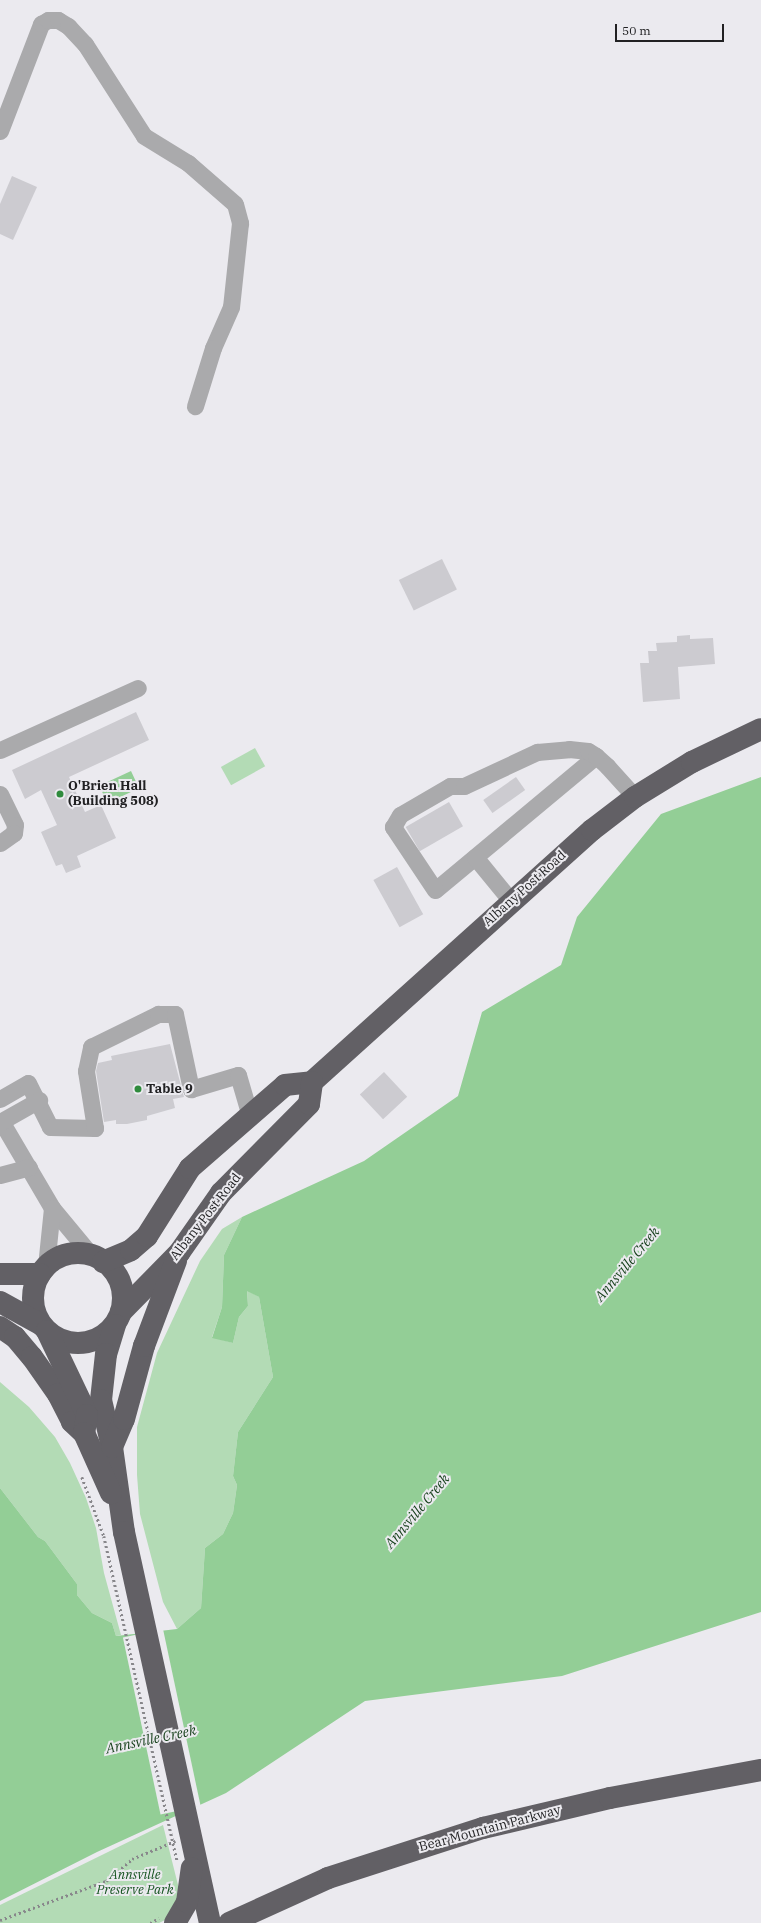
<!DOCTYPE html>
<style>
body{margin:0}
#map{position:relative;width:761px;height:1923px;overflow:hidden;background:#ebeaef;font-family:"IBM Plex Serif",serif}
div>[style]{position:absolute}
.green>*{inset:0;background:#b3dbb5;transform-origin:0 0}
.water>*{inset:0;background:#93ce96;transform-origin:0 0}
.pier>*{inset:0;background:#ebeaef;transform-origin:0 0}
.building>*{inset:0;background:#cccbd0;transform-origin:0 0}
.path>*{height:2.5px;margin-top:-1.25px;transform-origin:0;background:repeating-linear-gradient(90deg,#88878b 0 2px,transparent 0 5px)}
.minor>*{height:17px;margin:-8.5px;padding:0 8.5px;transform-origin:8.5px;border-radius:8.5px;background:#aaaaac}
.highway>*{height:22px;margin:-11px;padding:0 11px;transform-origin:11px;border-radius:11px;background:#626065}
.highway>.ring{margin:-11px;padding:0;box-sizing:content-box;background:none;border:22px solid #626065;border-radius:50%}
.path-bridge>*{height:2.5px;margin-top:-1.25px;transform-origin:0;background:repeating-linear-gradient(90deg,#88878b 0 2px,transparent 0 5px)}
.dots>*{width:11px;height:11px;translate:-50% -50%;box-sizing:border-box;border:2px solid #ebeaef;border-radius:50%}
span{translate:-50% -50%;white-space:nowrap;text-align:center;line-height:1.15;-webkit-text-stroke:4px #ebeaef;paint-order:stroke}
.poi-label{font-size:13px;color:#212123;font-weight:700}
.left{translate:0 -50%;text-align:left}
.street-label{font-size:13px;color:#212123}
.park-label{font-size:13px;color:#13521e;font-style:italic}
.water-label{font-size:14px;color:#143e19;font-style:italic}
.scale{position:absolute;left:615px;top:24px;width:109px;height:18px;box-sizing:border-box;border:2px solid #212123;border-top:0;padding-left:5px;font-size:12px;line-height:14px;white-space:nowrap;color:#212123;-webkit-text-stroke:3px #ebeaef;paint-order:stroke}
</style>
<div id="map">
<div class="green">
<i style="left:255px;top:748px;width:21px;height:39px;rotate:61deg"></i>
<i style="clip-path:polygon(242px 1217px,224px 1255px,222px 1307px,212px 1337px,233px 1343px,239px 1317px,248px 1306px,247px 1290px,259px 1297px,273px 1377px,238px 1432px,233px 1476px,237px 1485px,233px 1513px,223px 1534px,205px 1548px,201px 1608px,177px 1629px,163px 1602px,140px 1514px,137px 1475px,137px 1427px,157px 1353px,200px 1261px,222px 1229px)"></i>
<i style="clip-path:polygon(0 1382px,29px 1407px,55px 1437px,70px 1463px,86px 1498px,96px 1528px,104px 1573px,121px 1635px,116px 1636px,112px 1623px,92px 1613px,77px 1595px,77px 1584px,45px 1541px,38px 1537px,0 1488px)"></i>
<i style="clip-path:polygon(163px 1825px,181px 1897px,171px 1917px,159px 1923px,0 1923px,0 1905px)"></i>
</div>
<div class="water">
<i style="left:131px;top:771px;width:19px;height:35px;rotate:65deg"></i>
<i style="clip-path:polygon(761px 777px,761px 1612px,562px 1676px,365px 1701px,226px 1793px,97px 1852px,0 1901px,0 1488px,38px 1537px,45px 1541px,77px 1584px,77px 1595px,92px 1613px,112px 1623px,116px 1636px,177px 1629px,201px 1608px,205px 1548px,223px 1534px,233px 1513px,237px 1485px,233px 1476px,238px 1432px,273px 1377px,259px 1297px,247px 1291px,248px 1306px,239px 1317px,233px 1343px,212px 1338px,222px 1307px,224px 1255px,242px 1217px,364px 1161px,458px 1096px,482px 1012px,561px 965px,577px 917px,661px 814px)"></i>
</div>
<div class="pier">
<i style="left:163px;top:1629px;width:181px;height:41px;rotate:78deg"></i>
</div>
<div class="building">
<i style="clip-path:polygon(12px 176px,37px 187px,13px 240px,0 234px,0 204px)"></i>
<i style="left:442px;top:559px;width:34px;height:48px;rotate:64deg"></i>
<i style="clip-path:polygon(690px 635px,690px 639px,713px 638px,715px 664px,678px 667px,680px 699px,643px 702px,640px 663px,649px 663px,648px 651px,657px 651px,656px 643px,677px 642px,677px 636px)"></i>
<i style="clip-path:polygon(136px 712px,149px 740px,69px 777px,85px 812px,101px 805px,116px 838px,77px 856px,81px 867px,66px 873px,62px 864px,56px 866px,41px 832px,57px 825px,41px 790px,25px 799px,12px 770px)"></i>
<i style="left:516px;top:777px;width:16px;height:40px;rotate:55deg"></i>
<i style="left:449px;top:802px;width:28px;height:50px;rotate:60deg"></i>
<i style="left:397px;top:867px;width:54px;height:27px;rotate:61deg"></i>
<i style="clip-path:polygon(170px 1044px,184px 1097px,173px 1099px,175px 1108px,147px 1116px,147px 1120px,127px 1124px,116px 1124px,116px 1120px,104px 1122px,96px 1071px,98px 1063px,112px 1060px,111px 1056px)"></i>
<i style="left:384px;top:1072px;width:34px;height:33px;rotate:47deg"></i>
</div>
<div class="path">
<i style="left:82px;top:1477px;width:63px;rotate:69.6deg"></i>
<i style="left:0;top:1920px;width:113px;rotate:-20.2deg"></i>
<i style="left:106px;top:1881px;width:34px;rotate:-40deg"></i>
<i style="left:132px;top:1859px;width:47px;rotate:-22.7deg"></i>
<i style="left:150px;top:1923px;width:10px;rotate:-29deg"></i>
</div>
<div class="minor">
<i style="left:0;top:131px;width:115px;rotate:-69deg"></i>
<i style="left:41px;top:24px;width:8px;rotate:-30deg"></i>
<i style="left:48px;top:20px;width:10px"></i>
<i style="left:58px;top:20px;width:12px;rotate:31deg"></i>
<i style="left:68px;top:26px;width:25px;rotate:47deg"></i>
<i style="left:85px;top:44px;width:109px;rotate:57.3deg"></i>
<i style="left:144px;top:136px;width:52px;rotate:31.5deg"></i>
<i style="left:188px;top:163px;width:62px;rotate:41.1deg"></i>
<i style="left:235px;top:204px;width:20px;rotate:75deg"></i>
<i style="left:240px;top:223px;width:84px;rotate:96.1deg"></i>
<i style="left:231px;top:307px;width:45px;rotate:113.7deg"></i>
<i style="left:213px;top:348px;width:61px;rotate:107.2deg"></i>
<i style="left:0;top:750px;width:151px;rotate:-24.2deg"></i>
<i style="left:596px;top:756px;width:209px;rotate:140.2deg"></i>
<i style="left:435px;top:890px;width:76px;rotate:-123.7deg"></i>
<i style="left:393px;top:827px;width:14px;rotate:-60deg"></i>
<i style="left:400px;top:815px;width:58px;rotate:-30.1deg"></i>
<i style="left:450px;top:786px;width:14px"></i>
<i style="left:464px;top:786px;width:81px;rotate:-25deg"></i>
<i style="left:537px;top:752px;width:32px;rotate:-5deg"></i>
<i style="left:569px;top:749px;width:19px;rotate:6deg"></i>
<i style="left:588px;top:751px;width:9px;rotate:32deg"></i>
<i style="left:596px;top:756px;width:15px;rotate:42deg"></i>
<i style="left:607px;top:766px;width:42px;rotate:47.9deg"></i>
<i style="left:0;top:794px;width:34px;rotate:64deg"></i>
<i style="left:15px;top:825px;width:8px;rotate:97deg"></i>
<i style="left:14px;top:833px;width:17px;rotate:144deg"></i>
<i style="left:475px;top:857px;width:57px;rotate:50.7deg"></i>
<i style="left:0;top:1099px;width:32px;rotate:-30deg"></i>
<i style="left:28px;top:1083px;width:49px;rotate:63.4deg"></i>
<i style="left:50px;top:1127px;width:45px;rotate:1.3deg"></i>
<i style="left:95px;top:1128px;width:58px;rotate:-99deg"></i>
<i style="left:86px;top:1071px;width:25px;rotate:-78deg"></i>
<i style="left:91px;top:1047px;width:75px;rotate:-26.2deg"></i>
<i style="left:158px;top:1014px;width:17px"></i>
<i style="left:175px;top:1014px;width:77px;rotate:78deg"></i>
<i style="left:191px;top:1089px;width:49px;rotate:-16.6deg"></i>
<i style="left:238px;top:1075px;width:43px;rotate:73.7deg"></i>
<i style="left:1px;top:1121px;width:101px;rotate:59.6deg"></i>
<i style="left:52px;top:1208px;width:61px;rotate:50.3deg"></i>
<i style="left:0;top:1122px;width:45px;rotate:-29.4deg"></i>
<i style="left:0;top:1175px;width:30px;rotate:-15deg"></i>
<i style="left:46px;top:1266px;width:58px;rotate:-84.1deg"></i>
</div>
<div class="highway">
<i class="ring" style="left:33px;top:1253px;width:68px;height:68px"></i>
<i style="left:103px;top:1262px;width:30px;rotate:-23deg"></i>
<i style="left:131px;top:1250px;width:21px;rotate:-41deg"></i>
<i style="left:147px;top:1236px;width:80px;rotate:-57.7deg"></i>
<i style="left:190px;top:1168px;width:126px;rotate:-41.1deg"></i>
<i style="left:285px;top:1085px;width:27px;rotate:-6deg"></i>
<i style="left:312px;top:1082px;width:377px;rotate:-42deg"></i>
<i style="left:592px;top:830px;width:54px;rotate:-37.5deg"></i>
<i style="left:635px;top:797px;width:67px;rotate:-31.6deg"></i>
<i style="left:692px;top:762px;width:76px;rotate:-25.6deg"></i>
<i style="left:0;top:1274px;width:40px"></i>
<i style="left:0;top:1302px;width:46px;rotate:28.8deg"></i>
<i style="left:121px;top:1312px;width:83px;rotate:-45.5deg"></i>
<i style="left:179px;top:1253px;width:73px;rotate:-55deg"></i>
<i style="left:221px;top:1193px;width:125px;rotate:-45.3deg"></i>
<i style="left:309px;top:1104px;width:22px;rotate:-82deg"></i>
<i style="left:115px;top:1325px;width:30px;rotate:107deg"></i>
<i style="left:106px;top:1354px;width:46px;rotate:96.2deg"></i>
<i style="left:101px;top:1400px;width:48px;rotate:76.8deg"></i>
<i style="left:112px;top:1447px;width:86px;rotate:82deg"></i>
<i style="left:124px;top:1532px;width:400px;rotate:77.6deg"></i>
<i style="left:0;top:1327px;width:18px;rotate:34deg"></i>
<i style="left:15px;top:1337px;width:26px;rotate:50deg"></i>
<i style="left:32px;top:1357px;width:45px;rotate:54.9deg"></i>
<i style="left:58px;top:1394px;width:31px;rotate:63deg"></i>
<i style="left:72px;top:1422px;width:16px;rotate:43deg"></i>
<i style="left:47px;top:1331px;width:93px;rotate:64.5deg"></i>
<i style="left:87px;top:1415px;width:18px;rotate:99deg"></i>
<i style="left:84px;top:1433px;width:66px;rotate:65.8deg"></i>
<i style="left:112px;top:1447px;width:30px;rotate:-67deg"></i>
<i style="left:124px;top:1419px;width:76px;rotate:-74.7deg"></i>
<i style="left:144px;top:1346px;width:91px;rotate:-69.4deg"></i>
<i style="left:175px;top:1923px;width:24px;rotate:-60deg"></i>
<i style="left:187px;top:1902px;width:34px;rotate:-82deg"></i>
<i style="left:229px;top:1923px;width:109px;rotate:-24.4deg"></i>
<i style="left:328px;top:1878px;width:163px;rotate:-17.9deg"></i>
<i style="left:483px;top:1828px;width:130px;rotate:-13.3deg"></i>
<i style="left:610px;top:1798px;width:154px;rotate:-10.5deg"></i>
</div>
<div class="path-bridge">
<i style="left:104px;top:1536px;width:333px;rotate:77.3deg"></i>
</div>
<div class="dots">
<i style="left:60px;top:794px;background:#2f8b3d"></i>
<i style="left:138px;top:1089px;background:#2f8b3d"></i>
</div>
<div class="poi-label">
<span class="left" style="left:68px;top:794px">O'Brien Hall<br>(Building 508)</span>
<span class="left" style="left:146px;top:1089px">Table 9</span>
</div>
<div class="street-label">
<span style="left:525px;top:889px;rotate:-42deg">Albany Post Road</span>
<span style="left:206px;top:1217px;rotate:-52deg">Albany Post Road</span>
<span style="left:490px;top:1829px;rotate:-15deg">Bear Mountain Parkway</span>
</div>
<div class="park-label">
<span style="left:135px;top:1883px">Annsville<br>Preserve Park</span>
</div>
<div class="water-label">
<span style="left:627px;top:1264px;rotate:-50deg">Annsville Creek</span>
<span style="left:417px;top:1511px;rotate:-50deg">Annsville Creek</span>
<span style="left:151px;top:1739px;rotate:-12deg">Annsville Creek</span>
</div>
<div class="scale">50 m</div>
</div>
